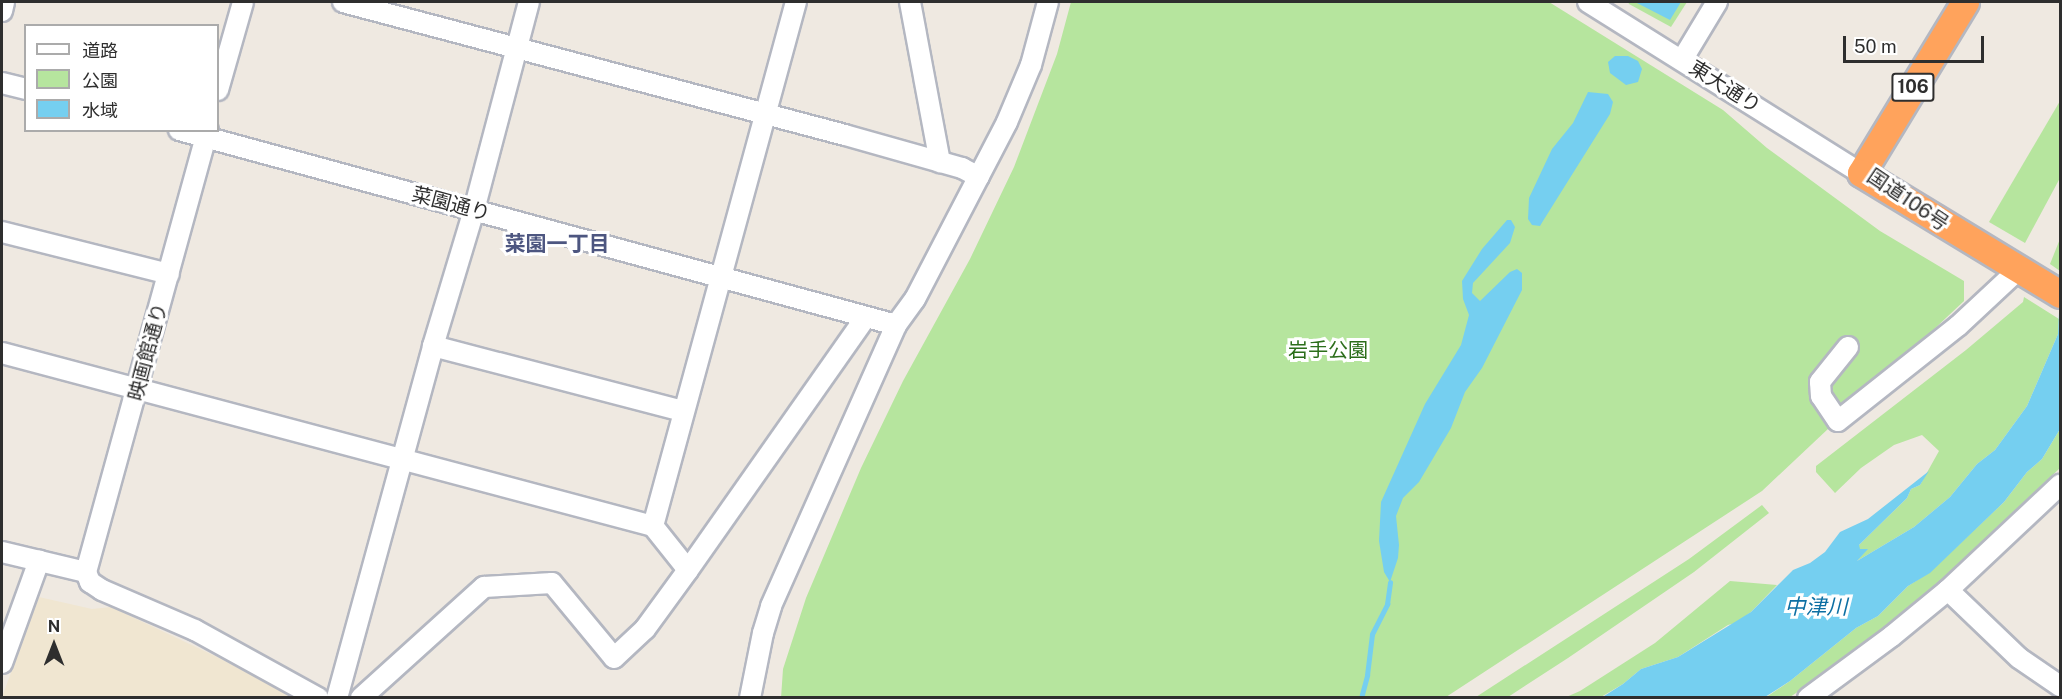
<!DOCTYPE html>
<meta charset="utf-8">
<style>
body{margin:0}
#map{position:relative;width:2062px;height:699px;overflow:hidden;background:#efe9e1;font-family:"Public Sans","Noto Sans JP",sans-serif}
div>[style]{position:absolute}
.education>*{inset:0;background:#f0e6d1}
.green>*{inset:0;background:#b6e59e}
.water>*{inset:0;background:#75cff0}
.stream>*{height:5px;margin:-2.5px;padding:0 2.5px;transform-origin:2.5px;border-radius:2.5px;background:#75cff0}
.roads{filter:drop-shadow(2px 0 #b4b7c1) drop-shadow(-2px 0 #b4b7c1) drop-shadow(0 2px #b4b7c1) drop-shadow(0 -2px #b4b7c1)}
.minor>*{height:20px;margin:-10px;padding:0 10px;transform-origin:10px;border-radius:10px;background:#fff}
.highway>*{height:27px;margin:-13.5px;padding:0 13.5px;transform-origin:13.5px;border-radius:13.5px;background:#ffa35c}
span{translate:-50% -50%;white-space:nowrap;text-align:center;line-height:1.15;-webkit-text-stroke:6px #fff;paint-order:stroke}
.shield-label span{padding:2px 4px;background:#fff;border:2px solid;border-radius:4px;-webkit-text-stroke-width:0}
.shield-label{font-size:18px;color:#2e2e2e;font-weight:700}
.street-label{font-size:20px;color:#2e2e2e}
.park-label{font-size:20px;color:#2c6e1b}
.neighbourhood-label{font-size:21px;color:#4d5680;font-weight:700}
.water-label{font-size:21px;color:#0d6fa3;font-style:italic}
.frame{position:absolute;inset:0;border:3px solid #2e2e2e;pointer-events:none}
.legend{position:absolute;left:24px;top:24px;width:195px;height:108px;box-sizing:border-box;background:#fff;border:2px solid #ababab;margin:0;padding:8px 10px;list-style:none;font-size:18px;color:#2e2e2e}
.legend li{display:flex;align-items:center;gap:12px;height:30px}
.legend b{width:30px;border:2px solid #ababab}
.north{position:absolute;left:24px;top:615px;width:60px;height:60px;-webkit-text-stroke:4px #fff;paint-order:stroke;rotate:0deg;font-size:16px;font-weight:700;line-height:24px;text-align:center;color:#2e2e2e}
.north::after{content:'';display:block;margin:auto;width:21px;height:27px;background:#2e2e2e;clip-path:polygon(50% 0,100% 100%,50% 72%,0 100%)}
.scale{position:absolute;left:1843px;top:36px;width:141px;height:27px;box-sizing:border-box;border:3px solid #2e2e2e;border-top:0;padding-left:8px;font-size:18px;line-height:21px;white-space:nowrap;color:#2e2e2e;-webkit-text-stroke:4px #fff;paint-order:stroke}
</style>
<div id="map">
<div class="education">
<i style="clip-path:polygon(39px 597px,92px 609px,111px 607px,215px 656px,293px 697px,2px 697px)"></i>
</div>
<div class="green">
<i style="clip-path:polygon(1071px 2px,1549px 2px,1723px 110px,1767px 148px,1880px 231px,1964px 281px,1964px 301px,1762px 491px,1446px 697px,781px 698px,783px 669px,806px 598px,861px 468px,903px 381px,970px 259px,1014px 167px,1057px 54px)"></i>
<i style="clip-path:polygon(1628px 2px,1687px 2px,1671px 27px,1629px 4px)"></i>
<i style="clip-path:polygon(2060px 101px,2060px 178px,2025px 243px,1989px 222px)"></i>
<i style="clip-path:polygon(2060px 239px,2060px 271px,2050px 264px)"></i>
<i style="clip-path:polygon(2024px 297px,2059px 319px,2058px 334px,2027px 406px,1995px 450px,1977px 464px,1950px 497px,1914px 527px,1857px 561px,1867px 549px,1859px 549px,1859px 545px,1907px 498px,1911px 489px,1920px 485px,1939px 451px,1922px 435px,1894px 445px,1861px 468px,1835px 493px,1816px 472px,1816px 466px,1966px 350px,2023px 302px)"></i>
<i style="clip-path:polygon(2060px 429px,2060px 468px,1934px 588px,1843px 662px,1790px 697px,1765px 698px,1790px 681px,1856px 628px,1878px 616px,1908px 586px,1930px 572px,2004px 502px,2027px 472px,2042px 459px)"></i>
<i style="clip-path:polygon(1762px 505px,1769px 513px,1694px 572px,1568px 658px,1508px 697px,1476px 697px,1689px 559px)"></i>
<i style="clip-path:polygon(1730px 581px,1777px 585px,1751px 612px,1736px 623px,1728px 625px,1678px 657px,1641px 669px,1623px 684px,1601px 697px,1564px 698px,1580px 691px,1655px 643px)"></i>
</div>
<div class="water">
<i style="clip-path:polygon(1635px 2px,1681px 2px,1670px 20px)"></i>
<i style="clip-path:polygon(1615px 56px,1628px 56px,1638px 61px,1642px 69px,1638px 82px,1626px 85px,1610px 73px,1608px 62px)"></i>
<i style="clip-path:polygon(1588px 92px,1608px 94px,1613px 102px,1610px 114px,1543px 221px,1540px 226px,1532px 225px,1528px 219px,1529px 198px,1552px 149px,1573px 123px)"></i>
<i style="clip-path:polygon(1507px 220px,1511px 220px,1515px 227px,1510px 243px,1473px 283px,1472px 293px,1480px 301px,1510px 272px,1517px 269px,1522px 273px,1522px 290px,1482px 368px,1465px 392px,1451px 428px,1419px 482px,1403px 498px,1396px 516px,1399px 545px,1398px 558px,1390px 582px,1384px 572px,1379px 541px,1381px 502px,1425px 404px,1461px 345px,1469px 315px,1463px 299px,1462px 281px,1482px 249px)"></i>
<i style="clip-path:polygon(2060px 291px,2060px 429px,2042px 459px,2027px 472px,2004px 502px,1930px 573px,1908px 586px,1878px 616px,1856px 628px,1790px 681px,1765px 697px,1601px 698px,1623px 684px,1641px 669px,1678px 657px,1751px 612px,1793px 570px,1810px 563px,1825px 552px,1840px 532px,1868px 519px,1929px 471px,1920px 485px,1911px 489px,1907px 498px,1859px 545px,1860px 549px,1868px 549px,1857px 561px,1914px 527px,1950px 497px,1977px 464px,1995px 450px,2027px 406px,2058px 334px)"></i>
</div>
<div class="stream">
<i style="left:1361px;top:698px;width:24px;rotate:-75deg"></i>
<i style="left:1367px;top:675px;width:41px;rotate:-83deg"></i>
<i style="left:1372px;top:634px;width:34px;rotate:-63deg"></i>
<i style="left:1387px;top:604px;width:22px;rotate:-82deg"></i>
</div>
<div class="roads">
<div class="minor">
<i style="left:343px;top:2px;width:519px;rotate:14.84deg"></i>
<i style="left:845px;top:135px;width:122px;rotate:15.8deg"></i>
<i style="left:962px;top:168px;width:19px;rotate:28deg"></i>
<i style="left:910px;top:2px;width:163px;rotate:79.4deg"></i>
<i style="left:1588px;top:2px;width:322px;rotate:32.1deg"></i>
<i style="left:2px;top:11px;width:9px;rotate:-77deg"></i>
<i style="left:1682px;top:60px;width:68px;rotate:-58.9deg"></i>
<i style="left:2px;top:83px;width:25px;rotate:14deg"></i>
<i style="left:218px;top:90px;width:91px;rotate:-74.1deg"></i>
<i style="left:179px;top:130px;width:743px;rotate:15.21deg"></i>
<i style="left:2px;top:232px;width:172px;rotate:14.1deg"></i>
<i style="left:433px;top:346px;width:258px;rotate:14.6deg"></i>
<i style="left:1848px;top:347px;width:45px;rotate:128.7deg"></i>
<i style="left:1820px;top:382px;width:14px;rotate:86deg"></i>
<i style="left:1821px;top:396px;width:30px;rotate:56deg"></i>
<i style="left:1838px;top:421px;width:153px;rotate:-38.4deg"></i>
<i style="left:1958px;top:326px;width:81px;rotate:-43deg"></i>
<i style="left:2px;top:353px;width:674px;rotate:14.88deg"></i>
<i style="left:653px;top:526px;width:56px;rotate:51.5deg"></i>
<i style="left:653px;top:526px;width:543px;rotate:-74.74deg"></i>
<i style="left:2px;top:552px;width:86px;rotate:13.4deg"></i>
<i style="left:86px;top:572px;width:459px;rotate:-74.6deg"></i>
<i style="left:86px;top:572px;width:11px;rotate:68deg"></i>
<i style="left:90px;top:582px;width:14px;rotate:34deg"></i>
<i style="left:102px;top:590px;width:101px;rotate:23.3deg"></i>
<i style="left:195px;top:630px;width:141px;rotate:28.9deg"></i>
<i style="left:1948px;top:590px;width:98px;rotate:43.8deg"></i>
<i style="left:2019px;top:658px;width:50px;rotate:34.3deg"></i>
<i style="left:2px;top:663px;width:109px;rotate:-70.1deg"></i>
<i style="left:337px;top:698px;width:365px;rotate:-74.7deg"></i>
<i style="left:433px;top:346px;width:142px;rotate:-73.2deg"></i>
<i style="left:474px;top:210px;width:215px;rotate:-75.2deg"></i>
<i style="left:361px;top:698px;width:166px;rotate:-42.1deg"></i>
<i style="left:484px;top:587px;width:68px;rotate:-3.4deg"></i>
<i style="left:552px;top:583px;width:97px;rotate:50.4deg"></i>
<i style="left:614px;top:658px;width:42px;rotate:-43.1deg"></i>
<i style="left:645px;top:629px;width:73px;rotate:-53.9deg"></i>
<i style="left:688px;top:570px;width:309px;rotate:-54.9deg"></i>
<i style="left:750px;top:698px;width:66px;rotate:-78.7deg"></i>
<i style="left:763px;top:633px;width:28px;rotate:-73deg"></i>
<i style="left:771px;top:606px;width:308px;rotate:-66deg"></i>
<i style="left:896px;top:325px;width:32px;rotate:-54deg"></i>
<i style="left:915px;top:299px;width:199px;rotate:-62.5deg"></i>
<i style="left:1007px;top:122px;width:62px;rotate:-67.2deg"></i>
<i style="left:1031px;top:65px;width:65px;rotate:-74.9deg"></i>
<i style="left:1808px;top:698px;width:104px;rotate:-36.4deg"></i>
<i style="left:1892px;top:636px;width:72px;rotate:-39.4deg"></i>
<i style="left:1948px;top:590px;width:154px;rotate:-43.2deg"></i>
</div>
<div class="highway">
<i style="left:1965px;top:2px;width:200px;rotate:121.3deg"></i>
<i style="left:1861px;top:173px;width:233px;rotate:31.3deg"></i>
</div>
</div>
<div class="shield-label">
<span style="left:1913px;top:87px">106</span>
</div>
<div class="street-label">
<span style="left:1725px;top:87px;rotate:32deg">東大通り</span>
<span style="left:1908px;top:200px;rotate:34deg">国道106号</span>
<span style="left:451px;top:204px;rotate:15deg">菜園通り</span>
<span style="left:148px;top:352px;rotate:-75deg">映画館通り</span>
</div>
<div class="park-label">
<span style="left:1328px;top:350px">岩手公園</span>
</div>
<div class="neighbourhood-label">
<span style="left:557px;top:244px">菜園一丁目</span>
</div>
<div class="water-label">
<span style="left:1816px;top:607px">中津川</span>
</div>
<div class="frame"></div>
<ul class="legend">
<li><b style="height:8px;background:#fff"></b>道路</li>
<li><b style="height:16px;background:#b6e59e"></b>公園</li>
<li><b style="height:16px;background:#75cff0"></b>水域</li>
</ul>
<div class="north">N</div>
<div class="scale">50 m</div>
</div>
